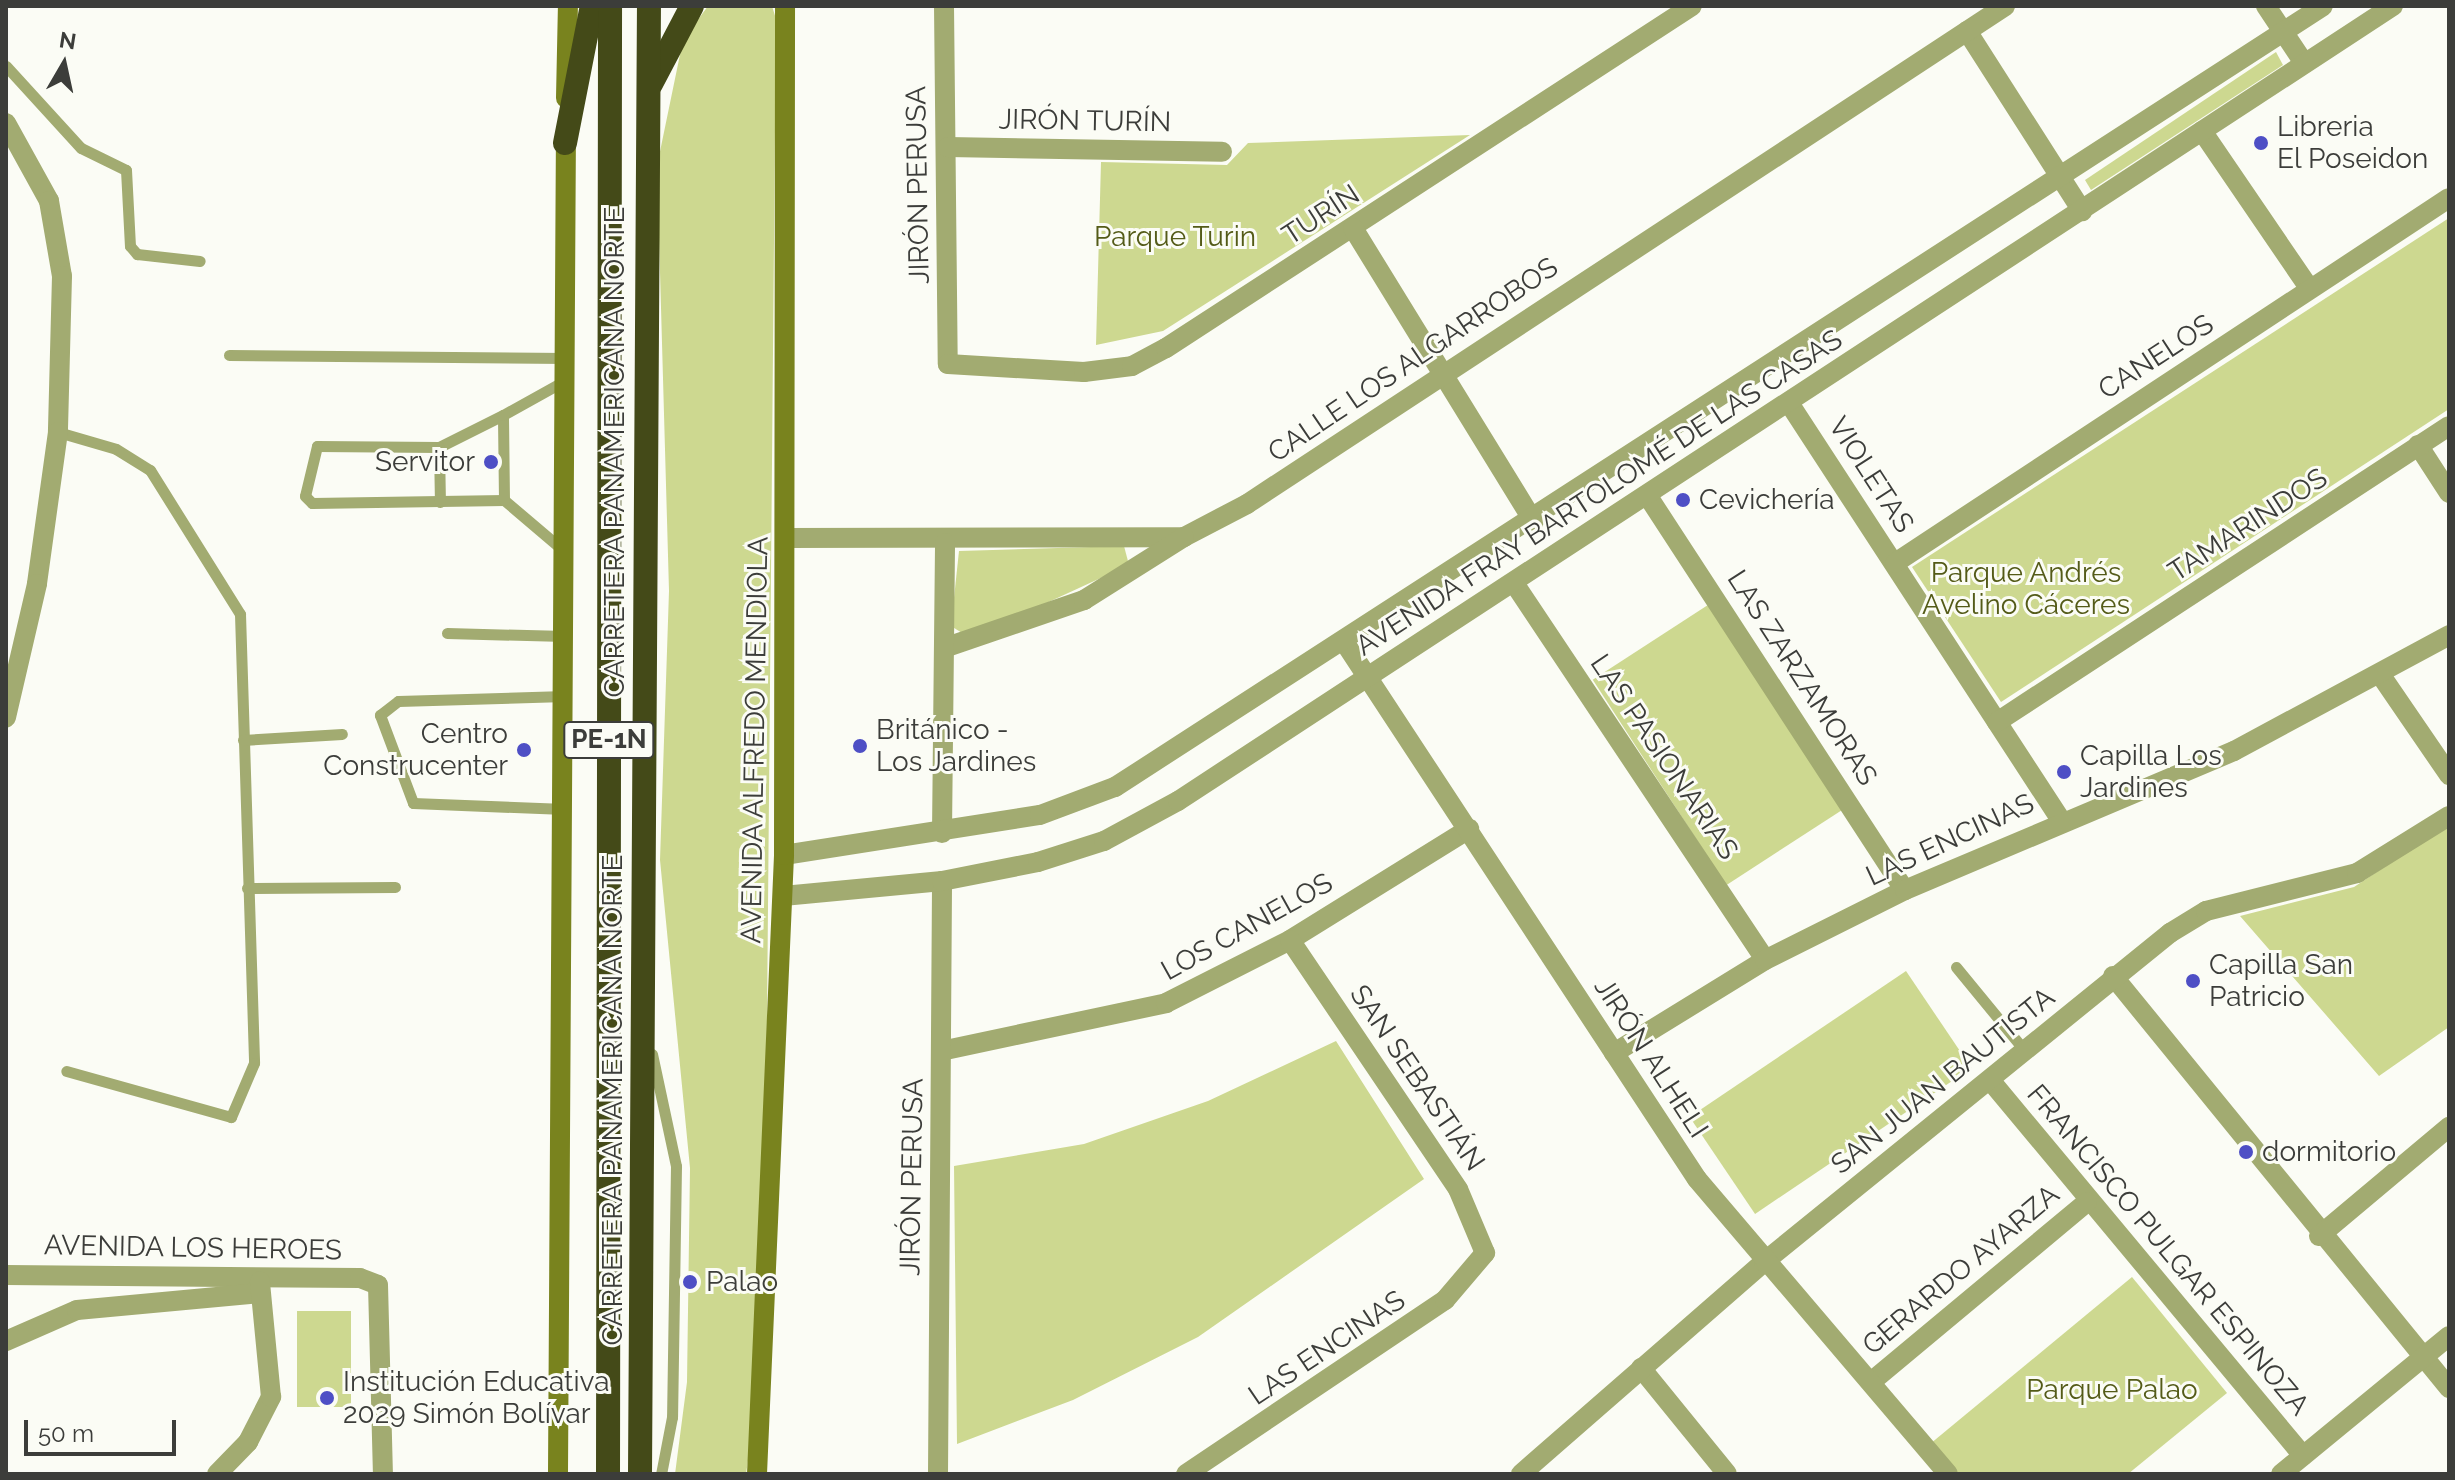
<!DOCTYPE html>
<meta charset="utf-8">
<style>
body{margin:0}
#map{position:relative;width:2455px;height:1480px;overflow:hidden;background:#fbfcf5;font-family:Raleway,sans-serif}
div>[style]{position:absolute}
.green>*{inset:0;background:#cdd890;transform-origin:0 0}
.service>*{height:11px;margin:-5.5px;padding:0 5.5px;transform-origin:5.5px;border-radius:5.5px;background:#a2ab71}
.minor>*{height:20px;margin:-10px;padding:0 10px;transform-origin:10px;border-radius:10px;background:#a2ab71}
.tertiary>*{height:20px;margin:-10px;padding:0 10px;transform-origin:10px;border-radius:10px;background:#a2ab71}
.secondary>*{height:20px;margin:-10px;padding:0 10px;transform-origin:10px;border-radius:10px;background:#79831e}
.motorway>*{height:24px;margin:-12px;padding:0 12px;transform-origin:12px;border-radius:12px;background:#444a18}
.dots>*{width:22px;height:22px;translate:-50% -50%;box-sizing:border-box;border:4px solid #fbfcf5;border-radius:50%}
span{translate:-50% -50%;white-space:nowrap;text-align:center;line-height:1.15;-webkit-text-stroke:6px #fbfcf5;paint-order:stroke}
.shield-label span{padding:2px 6px;background:#fbfcf5;border:2px solid;border-radius:6px;-webkit-text-stroke-width:0}
.shield-label{font-size:26px;color:#3c3d3a;font-weight:700}
.street-label{font-size:28px;color:#3c3d3a}
.poi-label{font-size:28px;color:#3c3d3a}
.left{translate:0 -50%;text-align:left}
.right{translate:-100% -50%;text-align:right}
.park-label{font-size:28px;color:#545b18}
.frame{position:absolute;inset:0;border:8px solid #3c3d3a;pointer-events:none}
.north{position:absolute;left:24px;top:24px;width:80px;height:80px;-webkit-text-stroke:6px #fbfcf5;paint-order:stroke;rotate:9deg;font-size:22px;font-weight:700;line-height:32px;text-align:center;color:#3c3d3a}
.north::after{content:'';display:block;margin:auto;width:28px;height:36px;background:#3c3d3a;clip-path:polygon(50% 0,100% 100%,50% 72%,0 100%)}
.scale{position:absolute;left:24px;top:1420px;width:152px;height:36px;box-sizing:border-box;border:4px solid #3c3d3a;border-top:0;padding-left:10px;font-size:24px;line-height:28px;white-space:nowrap;color:#3c3d3a;-webkit-text-stroke:6px #fbfcf5;paint-order:stroke}
</style>
<div id="map">
<div class="green">
<i style="clip-path:polygon(708px 6px,772px 6px,776px 19px,764px 1352px,746px 1474px,675px 1474px,687px 1382px,690px 1168px,660px 860px,669px 591px,657px 166px,683px 40px)"></i>
<i style="clip-path:polygon(2276px 52px,2283px 65px,2091px 190px,2085px 180px)"></i>
<i style="clip-path:polygon(1470px 135px,1163px 331px,1096px 345px,1101px 162px,1227px 165px,1248px 143px)"></i>
<i style="clip-path:polygon(2449px 218px,2449px 409px,2001px 702px,1912px 567px)"></i>
<i style="clip-path:polygon(1124px 546px,1129px 565px,970px 638px,951px 626px,959px 551px)"></i>
<i style="left:1711px;top:603px;width:245px;height:141px;rotate:57deg"></i>
<i style="clip-path:polygon(2449px 824px,2449px 1027px,2379px 1076px,2240px 916px,2354px 887px)"></i>
<i style="left:1906px;top:971px;width:117px;height:261px;rotate:56deg"></i>
<i style="clip-path:polygon(1336px 1041px,1424px 1179px,1198px 1337px,1073px 1400px,957px 1444px,954px 1166px,1084px 1144px,1208px 1101px)"></i>
<i style="clip-path:polygon(2132px 1277px,2227px 1393px,2128px 1474px,1955px 1474px,1930px 1444px)"></i>
<i style="left:297px;top:1311px;width:54px;height:96px"></i>
</div>
<div class="service">
<i style="left:6px;top:66px;width:111px;rotate:47.6deg"></i>
<i style="left:81px;top:148px;width:50px;rotate:26.1deg"></i>
<i style="left:126px;top:170px;width:76px;rotate:87deg"></i>
<i style="left:130px;top:246px;width:11px;rotate:49deg"></i>
<i style="left:137px;top:254px;width:63px;rotate:6.3deg"></i>
<i style="left:229px;top:355px;width:337px;rotate:0.5deg"></i>
<i style="left:503px;top:415px;width:72px;rotate:153.4deg"></i>
<i style="left:439px;top:447px;width:122px;rotate:-179.5deg"></i>
<i style="left:317px;top:446px;width:51px;rotate:103.5deg"></i>
<i style="left:305px;top:496px;width:10px;rotate:45deg"></i>
<i style="left:312px;top:503px;width:192px;rotate:-0.9deg"></i>
<i style="left:58px;top:432px;width:60px;rotate:16.3deg"></i>
<i style="left:116px;top:449px;width:40px;rotate:32deg"></i>
<i style="left:150px;top:470px;width:170px;rotate:58deg"></i>
<i style="left:240px;top:614px;width:449px;rotate:88.2deg"></i>
<i style="left:254px;top:1063px;width:59px;rotate:113.1deg"></i>
<i style="left:231px;top:1117px;width:171px;rotate:-164.4deg"></i>
<i style="left:439px;top:447px;width:55px;rotate:89deg"></i>
<i style="left:564px;top:551px;width:79px;rotate:-139.6deg"></i>
<i style="left:504px;top:500px;width:85px;rotate:-90.7deg"></i>
<i style="left:503px;top:415px;width:72px;rotate:-29.1deg"></i>
<i style="left:447px;top:633px;width:118px;rotate:1.5deg"></i>
<i style="left:565px;top:696px;width:167px;rotate:178.3deg"></i>
<i style="left:398px;top:701px;width:23px;rotate:142deg"></i>
<i style="left:380px;top:715px;width:94px;rotate:69.4deg"></i>
<i style="left:413px;top:803px;width:152px;rotate:2.3deg"></i>
<i style="left:243px;top:740px;width:99px;rotate:-3.5deg"></i>
<i style="left:247px;top:888px;width:148px;rotate:-0.4deg"></i>
<i style="left:1956px;top:967px;width:109px;rotate:50.6deg"></i>
<i style="left:652px;top:1054px;width:115px;rotate:77.9deg"></i>
<i style="left:676px;top:1166px;width:251px;rotate:90.9deg"></i>
<i style="left:672px;top:1417px;width:58px;rotate:100.9deg"></i>
</div>
<div class="minor">
<i style="left:944px;top:6px;width:358px;rotate:89.4deg"></i>
<i style="left:948px;top:364px;width:136px;rotate:3.4deg"></i>
<i style="left:1084px;top:372px;width:48px;rotate:-7.1deg"></i>
<i style="left:1132px;top:366px;width:38px;rotate:-28deg"></i>
<i style="left:1166px;top:348px;width:627px;rotate:-33.03deg"></i>
<i style="left:1967px;top:31px;width:214px;rotate:57.4deg"></i>
<i style="left:6px;top:123px;width:89px;rotate:61.1deg"></i>
<i style="left:49px;top:201px;width:76px;rotate:80.2deg"></i>
<i style="left:62px;top:276px;width:156px;rotate:91.5deg"></i>
<i style="left:58px;top:432px;width:153px;rotate:97.9deg"></i>
<i style="left:37px;top:584px;width:137px;rotate:103.1deg"></i>
<i style="left:2202px;top:131px;width:190px;rotate:55.7deg"></i>
<i style="left:948px;top:147px;width:274px;rotate:1deg"></i>
<i style="left:1353px;top:228px;width:345px;rotate:58.4deg"></i>
<i style="left:1789px;top:403px;width:499px;rotate:56.9deg"></i>
<i style="left:2418px;top:445px;width:57px;rotate:57.1deg"></i>
<i style="left:1649px;top:498px;width:468px;rotate:56.9deg"></i>
<i style="left:785px;top:538px;width:399px;rotate:-0.1deg"></i>
<i style="left:1184px;top:537px;width:71px;rotate:-27.6deg"></i>
<i style="left:1247px;top:504px;width:907px;rotate:-33.3deg"></i>
<i style="left:1895px;top:563px;width:663px;rotate:-33.38deg"></i>
<i style="left:1516px;top:586px;width:449px;rotate:56.3deg"></i>
<i style="left:944px;top:648px;width:148px;rotate:-18.9deg"></i>
<i style="left:1084px;top:600px;width:118px;rotate:-32.2deg"></i>
<i style="left:2382px;top:677px;width:119px;rotate:55.6deg"></i>
<i style="left:1997px;top:722px;width:540px;rotate:-33.22deg"></i>
<i style="left:942px;top:833px;width:290px;rotate:-89.4deg"></i>
<i style="left:2113px;top:976px;width:532px;rotate:50.8deg"></i>
<i style="left:941px;top:1051px;width:230px;rotate:-12deg"></i>
<i style="left:1166px;top:1003px;width:139px;rotate:-26.9deg"></i>
<i style="left:1290px;top:940px;width:211px;rotate:-31.8deg"></i>
<i style="left:1614px;top:1053px;width:177px;rotate:-31.6deg"></i>
<i style="left:1765px;top:960px;width:157px;rotate:-26.6deg"></i>
<i style="left:1905px;top:890px;width:357px;rotate:-22.9deg"></i>
<i style="left:2234px;top:751px;width:244px;rotate:-28.3deg"></i>
<i style="left:1990px;top:1080px;width:489px;rotate:50.2deg"></i>
<i style="left:2319px;top:1236px;width:170px;rotate:-40deg"></i>
<i style="left:6px;top:1275px;width:354px;rotate:0.5deg"></i>
<i style="left:360px;top:1278px;width:19px;rotate:21deg"></i>
<i style="left:378px;top:1285px;width:189px;rotate:88.5deg"></i>
<i style="left:6px;top:1341px;width:77px;rotate:-23.6deg"></i>
<i style="left:77px;top:1310px;width:183px;rotate:-5.3deg"></i>
<i style="left:1641px;top:1368px;width:136px;rotate:50.9deg"></i>
<i style="left:1871px;top:1382px;width:281px;rotate:-39.8deg"></i>
<i style="left:217px;top:1474px;width:45px;rotate:-45.9deg"></i>
<i style="left:248px;top:1442px;width:51px;rotate:-62.9deg"></i>
<i style="left:271px;top:1397px;width:116px;rotate:-95.5deg"></i>
<i style="left:938px;top:1474px;width:593px;rotate:-89.61deg"></i>
<i style="left:1186px;top:1474px;width:312px;rotate:-33.9deg"></i>
<i style="left:1445px;top:1300px;width:62px;rotate:-49.6deg"></i>
<i style="left:1485px;top:1253px;width:69px;rotate:-112.9deg"></i>
<i style="left:1458px;top:1189px;width:300px;rotate:-124deg"></i>
<i style="left:1521px;top:1474px;width:322px;rotate:-41.1deg"></i>
<i style="left:1764px;top:1262px;width:523px;rotate:-39.02deg"></i>
<i style="left:2170px;top:933px;width:42px;rotate:-31.4deg"></i>
<i style="left:2206px;top:911px;width:156px;rotate:-14.1deg"></i>
<i style="left:2357px;top:873px;width:108px;rotate:-31.8deg"></i>
<i style="left:2281px;top:1474px;width:217px;rotate:-39.4deg"></i>
</div>
<div class="tertiary">
<i style="left:2266px;top:6px;width:69px;rotate:56.3deg"></i>
<i style="left:1345px;top:643px;width:641px;rotate:56.71deg"></i>
<i style="left:1697px;top:1179px;width:387px;rotate:49.6deg"></i>
<i style="left:784px;top:855px;width:259px;rotate:-8.9deg"></i>
<i style="left:1040px;top:815px;width:80px;rotate:-20.5deg"></i>
<i style="left:1115px;top:787px;width:1438px;rotate:-32.88deg"></i>
<i style="left:783px;top:896px;width:160px;rotate:-5.4deg"></i>
<i style="left:942px;top:881px;width:98px;rotate:-11.2deg"></i>
<i style="left:1038px;top:862px;width:69px;rotate:-17.7deg"></i>
<i style="left:1104px;top:841px;width:84px;rotate:-28.4deg"></i>
<i style="left:1178px;top:801px;width:1452px;rotate:-33.2deg"></i>
</div>
<div class="secondary">
<i style="left:566px;top:98px;width:92px;rotate:-88.8deg"></i>
<i style="left:558px;top:1474px;width:1344px;rotate:-89.66deg"></i>
<i style="left:757px;top:1474px;width:620px;rotate:-87.5deg"></i>
<i style="left:784px;top:855px;width:849px;rotate:-89.93deg"></i>
</div>
<div class="motorway">
<i style="left:651px;top:84px;width:88px;rotate:-62.3deg"></i>
<i style="left:565px;top:143px;width:140px;rotate:-78.9deg"></i>
<i style="left:608px;top:1474px;width:1468px;rotate:-89.92deg"></i>
<i style="left:640px;top:1474px;width:1468px;rotate:-89.65deg"></i>
</div>
<div class="dots">
<i style="left:2261px;top:143px;background:#4e4fc5"></i>
<i style="left:491px;top:462px;background:#4e4fc5"></i>
<i style="left:1683px;top:500px;background:#4e4fc5"></i>
<i style="left:860px;top:746px;background:#4e4fc5"></i>
<i style="left:524px;top:750px;background:#4e4fc5"></i>
<i style="left:2064px;top:772px;background:#4e4fc5"></i>
<i style="left:2193px;top:981px;background:#4e4fc5"></i>
<i style="left:2246px;top:1152px;background:#4e4fc5"></i>
<i style="left:690px;top:1282px;background:#4e4fc5"></i>
<i style="left:327px;top:1398px;background:#4e4fc5"></i>
</div>
<div class="shield-label">
<span style="left:609px;top:740px">PE-1N</span>
</div>
<div class="street-label">
<span style="left:1085px;top:121px;rotate:1deg">JIRÓN TURÍN</span>
<span style="left:918px;top:185px;rotate:-91deg">JIRÓN PERUSA</span>
<span style="left:1321px;top:215px;rotate:-33deg">TURÍN</span>
<span style="left:2156px;top:357px;rotate:-33deg">CANELOS</span>
<span style="left:1413px;top:360px;rotate:-34deg">CALLE LOS ALGARROBOS</span>
<span style="left:615px;top:452px;rotate:-90deg">CARRETERA PANAMERICANA NORTE</span>
<span style="left:1871px;top:475px;rotate:57deg">VIOLETAS</span>
<span style="left:1599px;top:493px;rotate:-33deg">AVENIDA FRAY BARTOLOMÉ DE LAS CASAS</span>
<span style="left:2248px;top:525px;rotate:-33deg">TAMARINDOS</span>
<span style="left:1802px;top:678px;rotate:57deg">LAS ZARZAMORAS</span>
<span style="left:755px;top:740px;rotate:-89deg">AVENIDA ALFREDO MENDIOLA</span>
<span style="left:1664px;top:757px;rotate:56deg">LAS PASIONARIAS</span>
<span style="left:1950px;top:840px;rotate:-25deg">LAS ENCINAS</span>
<span style="left:1247px;top:927px;rotate:-29deg">LOS CANELOS</span>
<span style="left:1651px;top:1058px;rotate:57deg">JIRÓN ALHELI</span>
<span style="left:1417px;top:1078px;rotate:56deg">SAN SEBASTIÁN</span>
<span style="left:1943px;top:1081px;rotate:-39deg">SAN JUAN BAUTISTA</span>
<span style="left:613px;top:1100px;rotate:-90deg">CARRETERA PANAMERICANA NORTE</span>
<span style="left:912px;top:1177px;rotate:-89deg">JIRÓN PERUSA</span>
<span style="left:193px;top:1248px;rotate:1deg">AVENIDA LOS HEROES</span>
<span style="left:2168px;top:1250px;rotate:50deg">FRANCISCO PULGAR ESPINOZA</span>
<span style="left:1961px;top:1270px;rotate:-40deg">GERARDO AYARZA</span>
<span style="left:1327px;top:1348px;rotate:-34deg">LAS ENCINAS</span>
</div>
<div class="poi-label">
<span class="left" style="left:2277px;top:143px">Libreria<br>El Poseidon</span>
<span class="right" style="left:475px;top:462px">Servitor</span>
<span class="left" style="left:1699px;top:500px">Cevichería</span>
<span class="left" style="left:876px;top:746px">Británico -<br>Los Jardines</span>
<span class="right" style="left:508px;top:750px">Centro<br>Construcenter</span>
<span class="left" style="left:2080px;top:772px">Capilla Los<br>Jardines</span>
<span class="left" style="left:2209px;top:981px">Capilla San<br>Patricio</span>
<span class="left" style="left:2262px;top:1152px">dormitorio</span>
<span class="left" style="left:706px;top:1282px">Palao</span>
<span class="left" style="left:343px;top:1398px">Institución Educativa<br>2029 Simón Bolívar</span>
</div>
<div class="park-label">
<span style="left:1175px;top:237px">Parque Turin</span>
<span style="left:2026px;top:589px">Parque Andrés<br>Avelino Cáceres</span>
<span style="left:2112px;top:1390px">Parque Palao</span>
</div>
<div class="frame"></div>
<div class="north">N</div>
<div class="scale">50 m</div>
</div>
